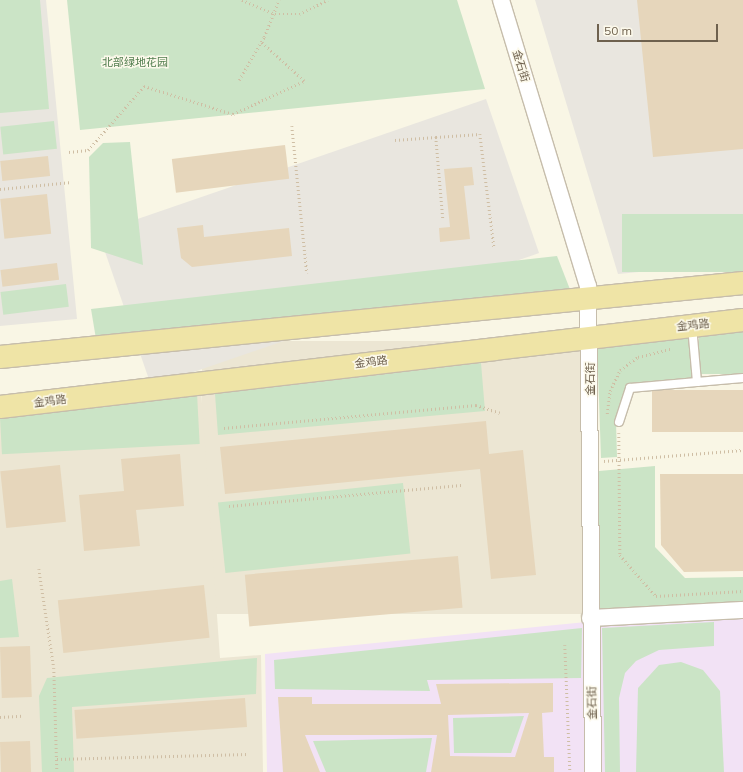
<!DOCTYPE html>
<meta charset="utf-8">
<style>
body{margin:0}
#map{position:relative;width:743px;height:772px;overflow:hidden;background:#f9f6e5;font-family:Mulish,"Noto Sans SC",sans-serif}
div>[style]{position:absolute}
.residential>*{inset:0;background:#ece6d3;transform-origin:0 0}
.industrial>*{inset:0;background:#e9e6df;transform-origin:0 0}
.education>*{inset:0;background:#f2e2f5;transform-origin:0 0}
.green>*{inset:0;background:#cbe4c6;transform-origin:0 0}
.building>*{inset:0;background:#e6d6bb;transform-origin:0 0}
.path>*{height:2.5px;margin-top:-1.25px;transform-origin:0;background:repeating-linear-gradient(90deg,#cfbea4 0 1px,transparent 0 4px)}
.roads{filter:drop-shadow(1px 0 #c6bdab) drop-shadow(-1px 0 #c6bdab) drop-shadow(0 1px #c6bdab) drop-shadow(0 -1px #c6bdab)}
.lane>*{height:8px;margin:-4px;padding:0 4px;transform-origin:4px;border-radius:4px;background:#fff}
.street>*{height:16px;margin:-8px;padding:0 8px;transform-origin:8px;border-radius:8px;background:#fff}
.primary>*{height:22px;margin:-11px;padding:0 11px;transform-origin:11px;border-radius:11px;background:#efe4a6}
span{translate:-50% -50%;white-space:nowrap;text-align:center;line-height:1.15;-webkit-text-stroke:3px #fcf9eb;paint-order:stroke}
.park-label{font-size:11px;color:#517d4e}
.street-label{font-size:11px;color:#6e614e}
.scale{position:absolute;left:597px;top:24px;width:121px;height:18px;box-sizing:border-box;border:2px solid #6e614e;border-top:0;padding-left:5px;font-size:12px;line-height:14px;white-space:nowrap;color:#6e614e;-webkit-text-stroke:3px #fcf9eb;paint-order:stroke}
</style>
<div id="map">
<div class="residential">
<i style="left:586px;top:341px;width:273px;height:384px;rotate:90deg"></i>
<i style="clip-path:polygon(201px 389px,220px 658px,261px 655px,263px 772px,0 772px,0 412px)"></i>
</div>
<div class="industrial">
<i style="clip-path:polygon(0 0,46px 0,77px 319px,0 326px)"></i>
<i style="clip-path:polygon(535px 0,743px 0,743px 262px,618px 274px)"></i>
<i style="left:486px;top:99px;width:163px;height:410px;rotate:71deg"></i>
</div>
<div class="education">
<i style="left:743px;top:616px;width:156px;height:146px;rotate:90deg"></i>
<i style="clip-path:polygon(586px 622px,590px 772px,267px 772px,265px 654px)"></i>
</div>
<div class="green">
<i style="clip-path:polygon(0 0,40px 0,49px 109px,0 113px)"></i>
<i style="clip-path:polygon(67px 0,457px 0,485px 89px,80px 130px)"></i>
<i style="left:54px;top:121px;width:28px;height:54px;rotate:84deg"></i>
<i style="clip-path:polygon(130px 142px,143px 265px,91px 248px,89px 157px,103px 143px)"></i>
<i style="left:743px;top:214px;width:58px;height:121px;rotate:90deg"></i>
<i style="clip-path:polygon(557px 256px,571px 292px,96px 339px,91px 309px)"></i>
<i style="left:66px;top:284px;width:23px;height:66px;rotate:83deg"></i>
<i style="left:743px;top:328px;width:46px;height:44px;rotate:90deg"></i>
<i style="clip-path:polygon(691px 332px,695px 379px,628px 386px,616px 422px,617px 457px,601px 458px,597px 342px)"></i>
<i style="clip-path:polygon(481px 363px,485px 411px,218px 435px,215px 394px)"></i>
<i style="left:197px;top:393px;width:51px;height:198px;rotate:87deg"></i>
<i style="clip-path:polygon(655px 466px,655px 547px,685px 578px,743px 577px,743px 603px,597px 609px,599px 471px)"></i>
<i style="left:403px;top:483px;width:71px;height:186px;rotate:84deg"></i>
<i style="clip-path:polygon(12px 579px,19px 637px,0 638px,0 581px)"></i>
<i style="clip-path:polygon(714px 622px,714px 646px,659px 650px,636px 661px,625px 673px,619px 698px,620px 772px,605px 772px,602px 628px)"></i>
<i style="clip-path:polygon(582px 628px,581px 678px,427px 680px,430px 691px,275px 689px,274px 660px)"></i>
<i style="clip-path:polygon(257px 658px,256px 694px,72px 707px,74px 772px,42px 772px,39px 696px,47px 678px)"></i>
<i style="clip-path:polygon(681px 662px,703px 670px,720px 691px,724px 772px,636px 772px,638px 688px,659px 665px)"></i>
<i style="clip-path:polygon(524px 716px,511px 753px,454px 753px,453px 718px)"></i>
<i style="clip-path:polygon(432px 738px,426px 772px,326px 772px,313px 741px)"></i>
</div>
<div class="building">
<i style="clip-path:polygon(637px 0,743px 0,743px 149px,653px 157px)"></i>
<i style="left:285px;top:145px;width:34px;height:114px;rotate:83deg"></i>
<i style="left:48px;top:156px;width:20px;height:48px;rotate:84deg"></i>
<i style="clip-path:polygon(472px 167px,474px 185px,464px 186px,470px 239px,440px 242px,439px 228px,450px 227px,444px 169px)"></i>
<i style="left:47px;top:194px;width:40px;height:47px;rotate:84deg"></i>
<i style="clip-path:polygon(203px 225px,204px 237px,289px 228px,292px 256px,192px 267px,181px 258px,177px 228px)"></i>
<i style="left:57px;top:263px;width:17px;height:57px;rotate:83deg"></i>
<i style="left:743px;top:390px;width:42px;height:91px;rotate:90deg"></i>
<i style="clip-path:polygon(486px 421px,489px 454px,523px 450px,536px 575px,491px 579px,480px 469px,225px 494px,220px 447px)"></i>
<i style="clip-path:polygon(180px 454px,184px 506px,136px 510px,140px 546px,84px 551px,79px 495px,124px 491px,121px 459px)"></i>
<i style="left:60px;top:465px;width:57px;height:60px;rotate:84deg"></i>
<i style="clip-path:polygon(660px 474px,743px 474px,743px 571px,684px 572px,661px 545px)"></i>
<i style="left:458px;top:556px;width:52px;height:214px;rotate:85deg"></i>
<i style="left:204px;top:585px;width:53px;height:147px;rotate:84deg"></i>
<i style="left:30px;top:646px;width:51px;height:30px;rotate:88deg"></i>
<i style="clip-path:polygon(evenodd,553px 683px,553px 712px,542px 713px,544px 757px,554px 757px,554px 772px,431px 772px,437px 735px,305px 735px,320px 772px,283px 772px,278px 697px,312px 697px,312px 704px,441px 704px,436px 684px,553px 683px,529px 713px,515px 757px,450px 756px,448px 715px,529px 713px)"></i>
<i style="left:245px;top:698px;width:29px;height:171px;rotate:86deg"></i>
<i style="left:30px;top:741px;width:31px;height:30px;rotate:88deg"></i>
</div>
<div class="path">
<i style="left:242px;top:0;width:36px;rotate:23deg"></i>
<i style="left:275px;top:14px;width:24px"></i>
<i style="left:299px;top:14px;width:32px;rotate:-26deg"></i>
<i style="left:239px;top:80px;width:50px;rotate:-59.8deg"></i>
<i style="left:264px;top:37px;width:40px;rotate:-68deg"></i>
<i style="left:292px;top:126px;width:148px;rotate:84.2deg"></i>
<i style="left:436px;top:137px;width:44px;rotate:-3.9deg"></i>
<i style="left:480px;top:134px;width:114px;rotate:82.9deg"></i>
<i style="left:395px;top:140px;width:41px;rotate:-4.2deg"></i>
<i style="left:436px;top:137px;width:82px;rotate:85.1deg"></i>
<i style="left:69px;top:152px;width:19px;rotate:-6deg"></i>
<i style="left:88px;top:150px;width:85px;rotate:-48.8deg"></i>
<i style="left:144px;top:86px;width:93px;rotate:17.5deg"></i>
<i style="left:233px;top:114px;width:78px;rotate:-24.9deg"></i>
<i style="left:304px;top:81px;width:58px;rotate:-137.8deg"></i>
<i style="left:0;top:189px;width:72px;rotate:-5.6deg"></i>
<i style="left:607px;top:414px;width:23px;rotate:-83deg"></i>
<i style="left:610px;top:391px;width:23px;rotate:-65deg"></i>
<i style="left:620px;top:370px;width:22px;rotate:-36deg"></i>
<i style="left:638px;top:357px;width:34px;rotate:-14deg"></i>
<i style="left:224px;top:428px;width:253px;rotate:-5.2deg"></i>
<i style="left:476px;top:405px;width:25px;rotate:18deg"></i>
<i style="left:619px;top:433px;width:122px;rotate:89.5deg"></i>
<i style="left:620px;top:555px;width:55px;rotate:48.7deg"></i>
<i style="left:656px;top:596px;width:87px;rotate:-3.3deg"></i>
<i style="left:604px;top:461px;width:139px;rotate:-4.5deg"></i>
<i style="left:229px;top:506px;width:233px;rotate:-5.2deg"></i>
<i style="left:39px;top:569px;width:100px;rotate:81.4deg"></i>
<i style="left:54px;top:668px;width:104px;rotate:88.3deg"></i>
<i style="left:565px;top:645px;width:127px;rotate:87.7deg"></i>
<i style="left:0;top:717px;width:22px;rotate:-3deg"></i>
<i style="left:57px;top:759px;width:191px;rotate:-1.5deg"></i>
</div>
<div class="roads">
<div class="lane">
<i style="left:697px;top:382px;width:46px;rotate:-5deg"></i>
<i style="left:619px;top:422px;width:36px;rotate:-72deg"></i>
<i style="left:630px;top:388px;width:67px;rotate:-5.1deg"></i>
<i style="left:697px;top:382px;width:56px;rotate:-95.1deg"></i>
</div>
<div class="street">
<i style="left:501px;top:0;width:299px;rotate:73.1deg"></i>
<i style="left:588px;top:286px;width:486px;rotate:89.4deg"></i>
<i style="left:590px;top:618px;width:153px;rotate:-3deg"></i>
</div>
<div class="primary">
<i style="left:0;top:357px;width:747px;rotate:-5.69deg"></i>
<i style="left:0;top:407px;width:748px;rotate:-6.68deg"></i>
</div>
</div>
<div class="park-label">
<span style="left:135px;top:62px">北部绿地花园</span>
</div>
<div class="street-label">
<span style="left:521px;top:66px;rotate:73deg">金石街</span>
<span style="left:693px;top:325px;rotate:-6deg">金鸡路</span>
<span style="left:371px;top:362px;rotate:-7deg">金鸡路</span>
<span style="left:590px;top:379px;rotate:-90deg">金石街</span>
<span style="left:50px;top:401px;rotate:-7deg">金鸡路</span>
<span style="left:592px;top:703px;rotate:-91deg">金石街</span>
</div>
<div class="scale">50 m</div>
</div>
